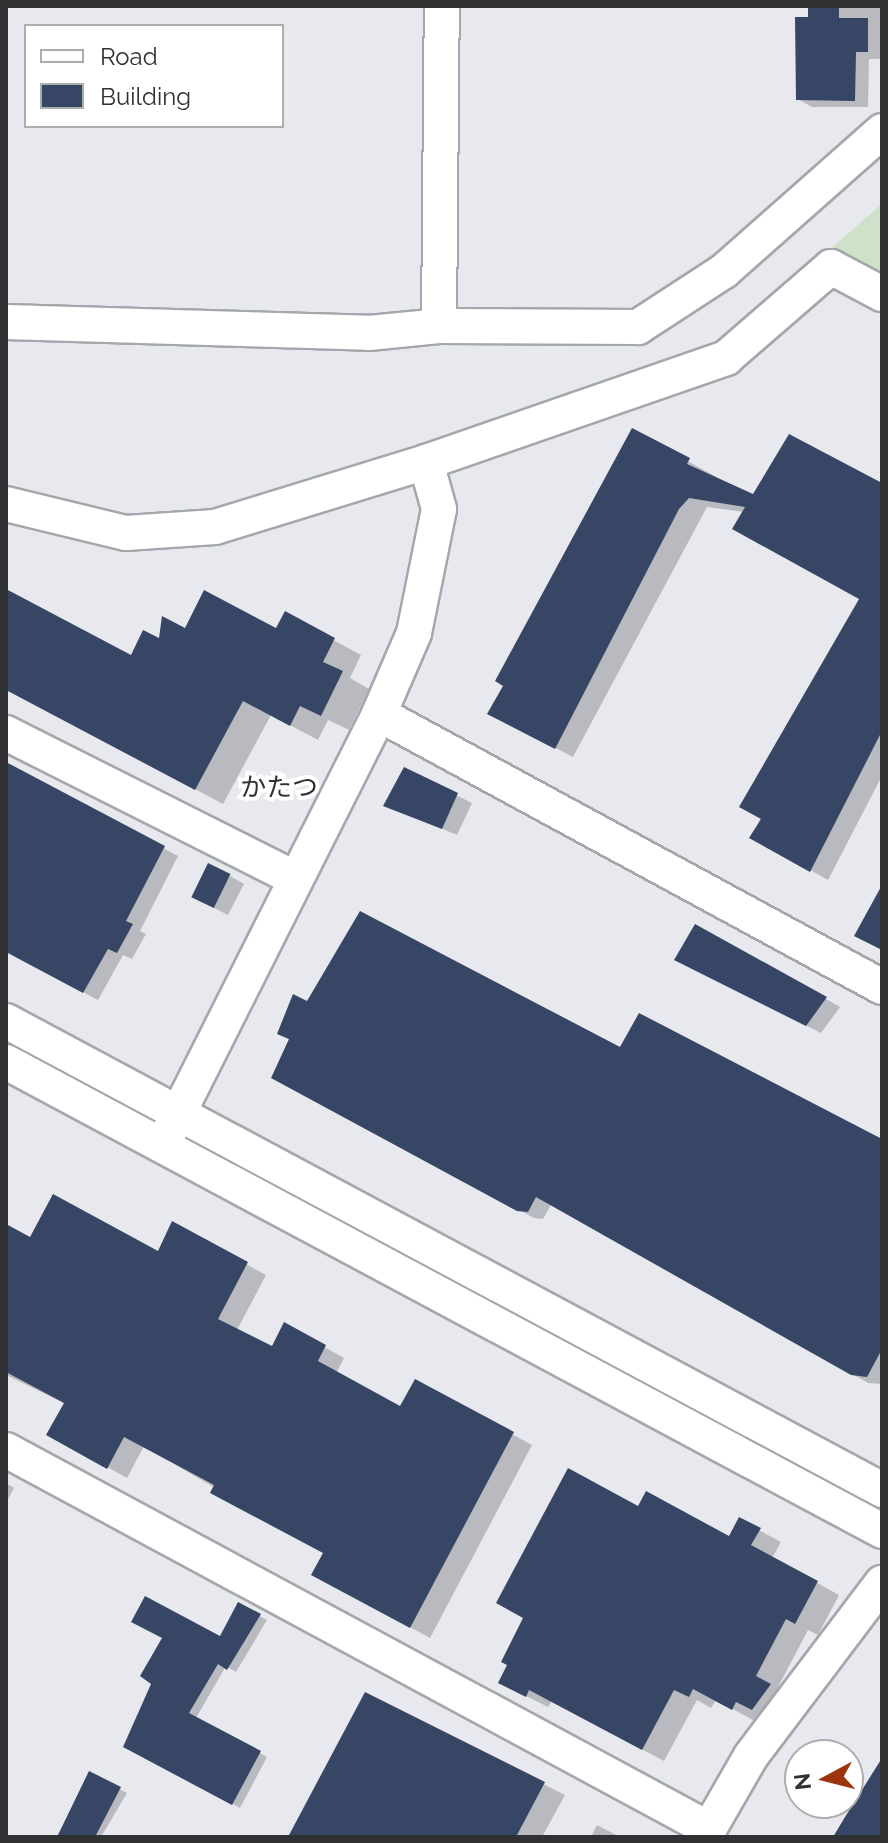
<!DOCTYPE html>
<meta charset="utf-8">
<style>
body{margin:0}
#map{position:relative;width:888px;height:1843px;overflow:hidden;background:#e7e9ef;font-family:Raleway,"Noto Sans JP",sans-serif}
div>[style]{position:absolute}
.green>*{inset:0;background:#cfe1c9}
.shadow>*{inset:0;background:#0003}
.building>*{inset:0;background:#364664;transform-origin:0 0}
.roads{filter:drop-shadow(2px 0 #a4a7ac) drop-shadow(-2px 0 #a4a7ac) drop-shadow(0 2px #a4a7ac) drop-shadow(0 -2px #a4a7ac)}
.minor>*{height:34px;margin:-17px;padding:0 17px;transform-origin:17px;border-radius:17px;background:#fff}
span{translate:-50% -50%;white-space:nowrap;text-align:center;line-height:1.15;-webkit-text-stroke:8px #fff;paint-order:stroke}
.quarter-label{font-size:26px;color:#303133}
.frame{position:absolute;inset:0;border:8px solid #303133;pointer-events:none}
.legend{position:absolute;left:24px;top:24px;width:260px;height:104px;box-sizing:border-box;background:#fff;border:2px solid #acadad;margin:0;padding:10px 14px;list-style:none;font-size:24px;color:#303133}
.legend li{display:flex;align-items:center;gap:16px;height:40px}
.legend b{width:40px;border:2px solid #acadad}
.north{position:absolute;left:784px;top:1739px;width:80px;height:80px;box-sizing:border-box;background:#fff;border:2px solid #acadad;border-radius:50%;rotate:263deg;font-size:22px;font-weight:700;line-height:32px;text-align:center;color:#303133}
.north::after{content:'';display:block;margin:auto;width:28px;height:36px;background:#9b350d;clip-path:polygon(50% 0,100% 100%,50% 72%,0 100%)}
</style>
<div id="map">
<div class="green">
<i style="clip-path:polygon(882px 204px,882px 275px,830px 249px)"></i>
</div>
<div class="shadow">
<i style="clip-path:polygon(810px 6px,881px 6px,881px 59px,869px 59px,868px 107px,812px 107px,798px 99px)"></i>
<i style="clip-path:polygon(633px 431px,753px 497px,882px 485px,882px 776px,828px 880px,752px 837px,861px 599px,744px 512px,707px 507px,573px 757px,507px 723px)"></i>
<i style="clip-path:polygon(6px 591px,132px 658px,186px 631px,277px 630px,285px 614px,361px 655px,350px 678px,369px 689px,349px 730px,328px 720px,318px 740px,271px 715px,223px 804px,6px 689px)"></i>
<i style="clip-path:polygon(6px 764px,178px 856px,140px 931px,146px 934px,132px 959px,123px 955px,98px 1000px,6px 950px)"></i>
<i style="clip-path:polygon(405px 770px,472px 803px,457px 835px,386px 805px)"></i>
<i style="clip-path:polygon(230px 876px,244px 884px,228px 915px,208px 905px)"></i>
<i style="clip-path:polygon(696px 926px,840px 1007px,821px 1033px,691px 968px)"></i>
<i style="clip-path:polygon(308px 1004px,621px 1050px,882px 1141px,882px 1384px,868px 1383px,552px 1203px,543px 1219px,534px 1218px,288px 1085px,290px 1040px,279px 1034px)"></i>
<i style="clip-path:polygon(173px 1224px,266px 1275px,237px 1330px,272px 1348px,285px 1325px,344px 1358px,336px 1374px,401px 1409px,416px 1382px,532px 1445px,430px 1638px,333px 1585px,325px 1553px,144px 1446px,127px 1478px,49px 1435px,66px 1404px,6px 1375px,6px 1227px,31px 1240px,159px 1254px)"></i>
<i style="clip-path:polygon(6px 1483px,14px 1488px,6px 1503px)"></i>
<i style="clip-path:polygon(639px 1509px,730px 1539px,740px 1520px,781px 1542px,772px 1558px,839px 1595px,818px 1635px,808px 1630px,777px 1689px,791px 1698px,775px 1721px,759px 1713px,755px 1721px,716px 1700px,711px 1708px,697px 1700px,664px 1761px,552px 1701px,548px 1707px,522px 1694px)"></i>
<i style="clip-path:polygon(239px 1605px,267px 1620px,236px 1672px,226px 1666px,196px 1718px,267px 1757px,240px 1808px,125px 1746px,221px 1638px)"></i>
<i style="clip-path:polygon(366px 1695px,565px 1795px,542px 1837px,290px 1837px)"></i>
<i style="clip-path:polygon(90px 1774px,127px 1793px,101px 1837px,58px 1837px)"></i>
<i style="clip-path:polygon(597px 1825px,620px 1837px,591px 1837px)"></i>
</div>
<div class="building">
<i style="clip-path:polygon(808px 6px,839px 6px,839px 18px,868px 18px,868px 52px,856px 52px,855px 101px,796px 100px,795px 17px,808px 17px)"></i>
<i style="clip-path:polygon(632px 428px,690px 458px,687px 464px,753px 494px,789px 434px,882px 483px,882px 731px,810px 872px,749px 838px,761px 819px,739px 807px,859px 599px,732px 529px,745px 507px,689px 498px,679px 509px,555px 749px,487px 714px,503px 686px,495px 681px)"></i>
<i style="clip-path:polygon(6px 589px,131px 655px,143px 630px,159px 638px,162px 616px,185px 628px,204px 590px,276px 628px,285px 611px,335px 638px,323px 662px,343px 671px,321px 716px,300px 706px,290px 726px,243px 701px,195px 790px,6px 690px)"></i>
<i style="clip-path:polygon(6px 762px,165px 846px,126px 921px,133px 924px,117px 953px,108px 949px,83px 993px,6px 952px)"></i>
<i style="clip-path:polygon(404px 767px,458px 793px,442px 829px,383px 806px)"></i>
<i style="left:208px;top:863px;width:25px;height:38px;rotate:26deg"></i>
<i style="clip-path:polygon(882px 885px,882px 950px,854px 936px)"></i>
<i style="clip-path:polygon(360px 911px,620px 1047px,639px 1013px,882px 1139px,882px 1349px,867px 1377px,851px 1375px,536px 1197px,528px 1212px,517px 1211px,271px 1078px,289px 1039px,277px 1034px,293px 994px,307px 1001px)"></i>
<i style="clip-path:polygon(695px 924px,827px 997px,806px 1026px,674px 960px)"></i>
<i style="clip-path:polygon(53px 1194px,158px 1251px,172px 1221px,248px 1262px,218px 1319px,272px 1346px,284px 1322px,326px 1345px,318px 1361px,400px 1406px,415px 1379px,514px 1432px,410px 1628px,311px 1575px,323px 1553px,210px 1493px,214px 1485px,124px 1437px,107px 1469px,46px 1435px,64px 1403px,6px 1372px,6px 1224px,30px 1237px)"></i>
<i style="clip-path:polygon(568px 1468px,638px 1506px,646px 1491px,729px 1536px,739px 1517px,761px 1528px,751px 1545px,818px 1581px,795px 1624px,786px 1619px,756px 1676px,771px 1684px,752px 1710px,736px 1702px,732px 1710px,693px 1689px,689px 1697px,674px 1690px,642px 1750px,529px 1690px,526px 1697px,498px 1683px,507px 1665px,501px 1662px,523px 1618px,496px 1603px)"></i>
<i style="clip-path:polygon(145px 1596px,220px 1636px,238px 1602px,261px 1614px,227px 1670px,218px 1664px,189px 1713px,261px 1751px,232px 1805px,123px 1747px,151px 1684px,140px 1676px,162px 1638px,131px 1622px)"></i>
<i style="clip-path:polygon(365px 1692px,545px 1782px,516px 1837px,288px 1837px)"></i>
<i style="clip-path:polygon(882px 1758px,882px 1837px,833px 1837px,845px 1817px)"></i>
<i style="clip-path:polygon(89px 1771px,121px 1787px,95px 1837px,57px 1837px)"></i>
</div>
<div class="roads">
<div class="minor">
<i style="left:6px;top:322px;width:363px;rotate:1.7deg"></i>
<i style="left:369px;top:333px;width:70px;rotate:-5.7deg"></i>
<i style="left:439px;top:326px;width:199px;rotate:0.3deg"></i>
<i style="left:638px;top:327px;width:103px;rotate:-33.1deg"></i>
<i style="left:724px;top:271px;width:211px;rotate:-41.5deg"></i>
<i style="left:439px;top:326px;width:320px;rotate:-89.5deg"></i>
<i style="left:6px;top:504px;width:123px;rotate:13.6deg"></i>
<i style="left:126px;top:533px;width:89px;rotate:-3.9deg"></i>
<i style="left:215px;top:527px;width:221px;rotate:-17.1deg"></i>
<i style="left:426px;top:462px;width:318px;rotate:-19.1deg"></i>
<i style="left:726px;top:358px;width:139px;rotate:-40.9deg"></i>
<i style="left:831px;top:267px;width:58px;rotate:27.9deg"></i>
<i style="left:379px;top:714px;width:572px;rotate:28.49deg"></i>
<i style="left:6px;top:733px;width:322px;rotate:26.7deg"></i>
<i style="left:6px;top:1021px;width:994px;rotate:28.16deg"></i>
<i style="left:6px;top:1062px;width:994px;rotate:28.16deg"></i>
<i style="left:169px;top:1132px;width:468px;rotate:-63.3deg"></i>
<i style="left:379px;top:714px;width:88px;rotate:-66.6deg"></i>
<i style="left:414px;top:633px;width:126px;rotate:-78.6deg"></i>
<i style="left:439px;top:509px;width:49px;rotate:-105.5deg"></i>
<i style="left:6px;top:1450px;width:799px;rotate:28.33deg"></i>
<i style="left:709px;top:1829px;width:84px;rotate:-60.1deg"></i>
<i style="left:751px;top:1756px;width:217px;rotate:-52.9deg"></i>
</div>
</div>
<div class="quarter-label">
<span style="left:279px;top:788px">かたつ</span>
</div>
<div class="frame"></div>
<ul class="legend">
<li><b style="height:10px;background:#fff"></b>Road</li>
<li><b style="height:22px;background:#364664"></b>Building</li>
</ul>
<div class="north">N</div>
</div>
